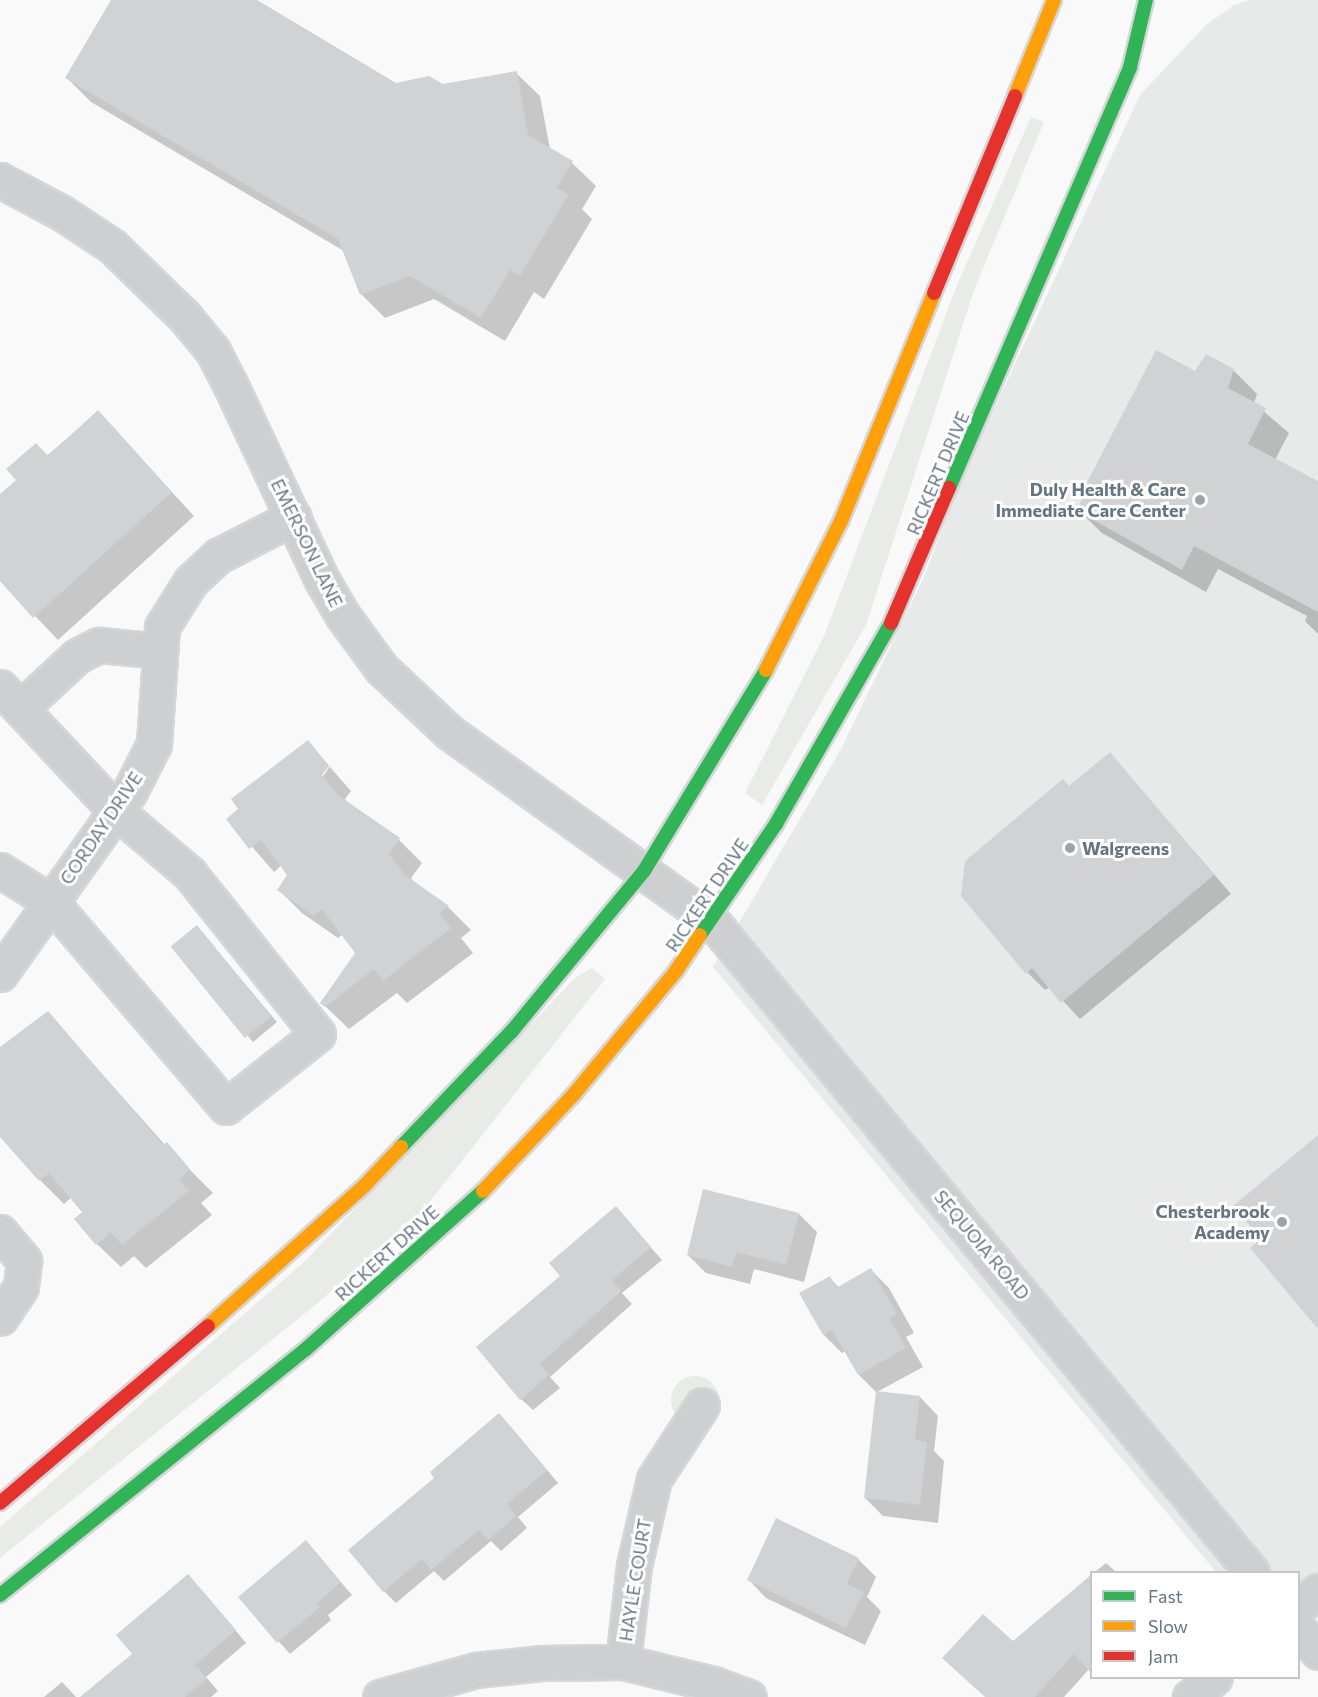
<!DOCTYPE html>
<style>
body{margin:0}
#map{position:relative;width:1318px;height:1697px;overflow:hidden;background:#f9f9f9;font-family:Commissioner,sans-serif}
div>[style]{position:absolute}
.built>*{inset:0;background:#e8e9e9}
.green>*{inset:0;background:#e8ebe6}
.round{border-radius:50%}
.shadow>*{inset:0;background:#0003}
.building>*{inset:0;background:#d0d2d3;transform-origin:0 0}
.roads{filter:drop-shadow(2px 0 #d5d6d7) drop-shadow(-2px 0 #d5d6d7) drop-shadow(0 2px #d5d6d7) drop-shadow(0 -2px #d5d6d7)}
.street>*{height:33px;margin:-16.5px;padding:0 16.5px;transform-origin:16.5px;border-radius:16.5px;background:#cecfd0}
.fast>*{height:14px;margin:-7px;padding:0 7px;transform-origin:7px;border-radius:7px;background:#30b455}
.slow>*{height:14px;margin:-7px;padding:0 7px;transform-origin:7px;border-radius:7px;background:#ff9f0a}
.jam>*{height:14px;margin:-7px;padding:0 7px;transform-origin:7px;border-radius:7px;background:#e5322d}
.dots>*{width:16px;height:16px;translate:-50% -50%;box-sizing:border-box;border:3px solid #fff;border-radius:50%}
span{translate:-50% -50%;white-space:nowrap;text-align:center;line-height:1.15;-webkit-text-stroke:6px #fff;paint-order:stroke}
.street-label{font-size:18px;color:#657683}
.poi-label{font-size:18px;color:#657683;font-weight:700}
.right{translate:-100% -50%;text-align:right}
.left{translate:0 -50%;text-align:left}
.legend{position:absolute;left:1090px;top:1571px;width:210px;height:108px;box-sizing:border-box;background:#fff;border:2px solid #c1c8cd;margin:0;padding:8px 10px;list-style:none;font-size:18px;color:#657683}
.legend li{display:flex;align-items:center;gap:12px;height:30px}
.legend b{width:30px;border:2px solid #c1c8cd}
</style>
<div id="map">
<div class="built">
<i style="clip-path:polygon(1250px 0,1318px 0,1318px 1617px,1299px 1633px,1298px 1572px,1216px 1572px,713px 967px,841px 749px,924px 577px,960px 482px,1140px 95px,1206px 25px,1234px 5px)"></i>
</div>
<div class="green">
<i style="clip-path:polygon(1031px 117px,1044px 122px,974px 290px,866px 625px,762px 805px,745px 793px,824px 636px,957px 285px)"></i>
<i style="clip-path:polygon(592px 968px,605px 979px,417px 1218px,314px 1306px,0 1558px,0 1527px,304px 1262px,575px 978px)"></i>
<i class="round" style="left:671px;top:1376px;width:48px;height:48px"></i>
</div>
<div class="shadow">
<i style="clip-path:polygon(113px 0,254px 0,396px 84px,443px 86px,516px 73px,540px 96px,550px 149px,572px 163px,596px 186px,582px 209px,592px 219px,544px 299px,534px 292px,505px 341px,434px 299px,385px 318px,362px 295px,344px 251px,91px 102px,67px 78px)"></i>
<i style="clip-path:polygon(1233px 370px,1257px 394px,1254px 403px,1289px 433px,1275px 460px,1318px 483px,1318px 634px,1305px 621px,1307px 616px,1218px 569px,1206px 592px,1102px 533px,1078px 510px,1195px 373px)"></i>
<i style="clip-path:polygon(98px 412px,194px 516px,58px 640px,0 579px,0 496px)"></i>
<i style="clip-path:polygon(evenodd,308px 742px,351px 791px,345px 799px,349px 805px,399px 840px,422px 863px,411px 878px,416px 885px,448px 907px,471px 930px,461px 938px,473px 953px,407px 1003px,397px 993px,349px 1029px,322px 1003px,357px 953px,343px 934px,338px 938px,302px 913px,279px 890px,289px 875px,282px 865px,274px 872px,228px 819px,308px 742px,331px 765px,319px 782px,317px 780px,325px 768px,331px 765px)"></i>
<i style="clip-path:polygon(1110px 754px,1231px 894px,1080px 1019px,1050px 987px,1045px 990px,1027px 972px,1069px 787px)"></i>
<i style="clip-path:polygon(202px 933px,277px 1022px,253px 1042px,248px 1036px)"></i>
<i style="clip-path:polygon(48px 1013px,165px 1145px,213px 1193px,201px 1203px,212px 1215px,146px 1268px,134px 1256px,121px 1267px,97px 1244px,85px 1212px,72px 1197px,64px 1204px,40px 1180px,0 1124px,0 1049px)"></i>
<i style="clip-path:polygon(616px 1208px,662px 1260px,622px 1293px,632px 1304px,550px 1377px,560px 1388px,533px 1410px,521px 1399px,562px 1277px)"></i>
<i style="clip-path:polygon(799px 1214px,817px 1232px,804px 1282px,754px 1269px,750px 1284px,706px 1273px,688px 1255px)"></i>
<i style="clip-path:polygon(871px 1270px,889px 1288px,914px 1333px,906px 1337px,923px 1367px,877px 1392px,920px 1397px,938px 1416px,934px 1451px,944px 1461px,938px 1523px,883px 1516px,865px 1498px,877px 1393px,859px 1375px,845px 1351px,842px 1353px,824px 1335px,830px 1278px,839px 1288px)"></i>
<i style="clip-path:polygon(511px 1427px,558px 1483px,518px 1517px,527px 1528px,501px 1551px,491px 1541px,444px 1581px,434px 1571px,396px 1603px,384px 1591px)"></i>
<i style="clip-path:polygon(306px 1542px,352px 1595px,328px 1615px,331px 1620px,290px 1654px,240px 1598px)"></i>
<i style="clip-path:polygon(858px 1559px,876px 1577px,867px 1597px,881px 1611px,865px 1645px,766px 1598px,748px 1579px)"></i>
<i style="clip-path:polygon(1106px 1563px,1116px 1572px,1095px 1572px)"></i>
<i style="clip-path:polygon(1092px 1576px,1090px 1668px,1064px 1697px,986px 1697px,1013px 1644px)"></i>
<i style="clip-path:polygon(200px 1588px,246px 1643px,206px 1677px,218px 1691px,211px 1697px,83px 1697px,134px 1654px)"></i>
<i style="clip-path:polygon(62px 1682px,76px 1697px,44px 1697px)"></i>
</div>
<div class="building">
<i style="clip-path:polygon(111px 0,257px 0,396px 83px,429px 76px,443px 84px,517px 71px,528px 135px,573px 161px,557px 188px,569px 194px,520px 276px,510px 270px,481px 318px,410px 276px,360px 295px,338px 239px,65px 78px)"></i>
<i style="clip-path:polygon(1156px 350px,1195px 371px,1206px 354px,1234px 369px,1228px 388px,1266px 408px,1248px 444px,1318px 481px,1318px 612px,1194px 546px,1182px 570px,1076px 510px,1087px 490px,1084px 488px)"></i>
<i style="clip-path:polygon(98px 410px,172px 492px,33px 618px,0 581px,0 494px,16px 480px,6px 469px,36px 443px,48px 456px)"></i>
<i style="clip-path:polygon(308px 740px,329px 766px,322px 775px,338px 795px,400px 838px,389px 854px,405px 875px,449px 906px,439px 913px,451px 928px,383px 981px,374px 969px,325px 1007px,320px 1003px,355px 953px,322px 909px,313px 916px,277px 890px,287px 875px,261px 840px,249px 849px,226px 819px,238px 809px,231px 799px)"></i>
<i style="clip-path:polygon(1110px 752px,1214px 875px,1061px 1003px,1032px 968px,1026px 974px,961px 896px,965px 861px,1063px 779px,1069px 786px)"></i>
<i style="left:197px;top:925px;width:118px;height:34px;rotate:51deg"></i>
<i style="clip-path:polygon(48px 1011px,163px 1145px,167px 1142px,190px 1169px,179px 1179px,189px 1191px,122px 1245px,111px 1232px,96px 1245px,74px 1219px,82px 1212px,49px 1173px,39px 1181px,0 1137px,0 1047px)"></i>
<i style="clip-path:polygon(1318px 1135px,1318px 1329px,1250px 1248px,1261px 1239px,1233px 1206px)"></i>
<i style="clip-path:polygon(703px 1189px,799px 1213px,786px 1265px,736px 1252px,732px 1267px,687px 1255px)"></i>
<i style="clip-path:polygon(616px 1206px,651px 1247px,612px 1280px,621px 1291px,540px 1364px,549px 1375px,520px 1400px,476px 1347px,560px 1276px,549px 1263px)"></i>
<i style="clip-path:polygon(871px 1268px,897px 1314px,889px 1318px,906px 1348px,858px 1375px,832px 1330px,823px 1335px,799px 1293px,830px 1276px,836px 1288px)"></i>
<i style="clip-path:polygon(876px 1391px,920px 1396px,915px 1440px,927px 1442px,920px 1505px,864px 1498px)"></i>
<i style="clip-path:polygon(499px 1413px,547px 1470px,507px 1504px,516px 1516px,488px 1540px,479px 1530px,431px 1570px,422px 1559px,383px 1592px,348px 1550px,434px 1478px,430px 1472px)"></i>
<i style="clip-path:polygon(776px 1518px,859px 1558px,847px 1584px,864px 1592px,846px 1628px,747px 1580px)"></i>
<i style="clip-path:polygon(306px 1540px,341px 1582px,317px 1603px,320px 1607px,277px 1643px,238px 1597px)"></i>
<i style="clip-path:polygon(188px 1574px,236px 1630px,195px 1665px,207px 1679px,185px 1697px,80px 1697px,132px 1654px,116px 1635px)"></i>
<i style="clip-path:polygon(1092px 1574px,1092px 1674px,1074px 1654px,1035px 1697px,985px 1697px,942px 1658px,983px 1614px,1013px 1641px)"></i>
</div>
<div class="roads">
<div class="street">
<i style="left:0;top:180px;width:70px;rotate:28deg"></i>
<i style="left:62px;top:213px;width:60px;rotate:33.4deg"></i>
<i style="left:112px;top:246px;width:102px;rotate:44.2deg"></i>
<i style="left:185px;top:317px;width:44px;rotate:50.5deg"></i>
<i style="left:213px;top:351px;width:39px;rotate:63deg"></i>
<i style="left:231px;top:386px;width:214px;rotate:64.9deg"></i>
<i style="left:322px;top:580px;width:42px;rotate:59.7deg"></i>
<i style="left:343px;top:616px;width:66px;rotate:53.7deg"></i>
<i style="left:382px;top:669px;width:92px;rotate:43.2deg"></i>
<i style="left:449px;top:732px;width:322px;rotate:35.7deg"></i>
<i style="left:711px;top:920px;width:847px;rotate:50.32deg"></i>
<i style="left:0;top:687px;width:170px;rotate:46.9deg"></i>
<i style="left:116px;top:811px;width:96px;rotate:40.3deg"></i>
<i style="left:189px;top:873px;width:206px;rotate:51.3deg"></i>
<i style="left:318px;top:1034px;width:117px;rotate:141.6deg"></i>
<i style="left:226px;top:1107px;width:270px;rotate:-130.5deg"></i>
<i style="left:51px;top:902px;width:60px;rotate:-147.9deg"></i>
<i style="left:21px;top:708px;width:76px;rotate:-42.9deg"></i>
<i style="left:77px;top:656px;width:25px;rotate:-27deg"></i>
<i style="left:99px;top:645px;width:61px;rotate:5.6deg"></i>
<i style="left:0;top:974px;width:224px;rotate:-54.6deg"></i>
<i style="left:130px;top:791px;width:53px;rotate:-62.9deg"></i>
<i style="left:154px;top:744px;width:117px;rotate:-86.1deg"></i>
<i style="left:162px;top:627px;width:54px;rotate:-57.8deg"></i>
<i style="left:191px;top:581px;width:37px;rotate:-43deg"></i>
<i style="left:218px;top:556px;width:85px;rotate:-27.2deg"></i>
<i style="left:0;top:1232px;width:38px;rotate:50deg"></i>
<i style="left:24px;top:1261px;width:26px;rotate:97deg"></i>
<i style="left:21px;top:1287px;width:37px;rotate:124deg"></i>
<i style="left:1298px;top:1607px;width:26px;rotate:-39deg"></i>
<i style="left:1298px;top:1628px;width:31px;rotate:50deg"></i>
<i style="left:623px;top:1662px;width:97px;rotate:-83.5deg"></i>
<i style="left:634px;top:1566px;width:89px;rotate:-77.1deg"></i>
<i style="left:654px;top:1479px;width:88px;rotate:-57deg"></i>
<i style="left:380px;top:1697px;width:100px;rotate:-15.7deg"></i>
<i style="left:476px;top:1670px;width:65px;rotate:-6.1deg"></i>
<i style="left:541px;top:1663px;width:82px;rotate:-0.7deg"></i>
<i style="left:623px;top:1662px;width:93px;rotate:13.7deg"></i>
<i style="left:713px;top:1684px;width:38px;rotate:20deg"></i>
<i style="left:1190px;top:1697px;width:31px;rotate:-38deg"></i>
</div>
<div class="fast">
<i style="left:949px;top:488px;width:458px;rotate:-66.7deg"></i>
<i style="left:1130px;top:67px;width:69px;rotate:-76.6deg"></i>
<i style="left:700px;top:935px;width:135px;rotate:-55.6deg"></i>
<i style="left:776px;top:824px;width:232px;rotate:-60.2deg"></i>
<i style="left:401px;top:1147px;width:161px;rotate:-46.3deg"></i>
<i style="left:512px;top:1031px;width:207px;rotate:-50.5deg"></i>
<i style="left:644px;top:871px;width:235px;rotate:-58.7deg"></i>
<i style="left:0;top:1595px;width:391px;rotate:-38.8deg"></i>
<i style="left:305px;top:1350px;width:239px;rotate:-41.8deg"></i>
</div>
<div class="slow">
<i style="left:1015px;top:96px;width:104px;rotate:-67.9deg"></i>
<i style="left:766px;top:670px;width:167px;rotate:-63.3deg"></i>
<i style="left:841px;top:521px;width:246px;rotate:-67.8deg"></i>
<i style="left:483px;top:1191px;width:133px;rotate:-46.8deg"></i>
<i style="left:574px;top:1094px;width:160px;rotate:-50.3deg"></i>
<i style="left:676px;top:971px;width:43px;rotate:-56.3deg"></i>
<i style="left:208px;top:1326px;width:212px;rotate:-41.9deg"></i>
<i style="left:366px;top:1184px;width:51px;rotate:-46.6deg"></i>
</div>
<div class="jam">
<i style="left:934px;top:293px;width:213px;rotate:-67.6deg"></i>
<i style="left:891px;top:623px;width:147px;rotate:-66.8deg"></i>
<i style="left:0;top:1503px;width:273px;rotate:-40.4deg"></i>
</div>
</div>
<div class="dots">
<i style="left:1200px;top:500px;background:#99a4ac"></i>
<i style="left:1070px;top:848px;background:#99a4ac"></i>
<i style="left:1282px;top:1222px;background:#99a4ac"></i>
</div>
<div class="street-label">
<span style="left:938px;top:473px;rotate:-67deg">RICKERT DRIVE</span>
<span style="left:307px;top:543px;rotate:64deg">EMERSON LANE</span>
<span style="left:101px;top:828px;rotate:-56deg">CORDAY DRIVE</span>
<span style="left:707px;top:895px;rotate:-56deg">RICKERT DRIVE</span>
<span style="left:982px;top:1245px;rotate:50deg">SEQUOIA ROAD</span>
<span style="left:387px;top:1253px;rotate:-42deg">RICKERT DRIVE</span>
<span style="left:635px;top:1580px;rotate:-81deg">HAYLE COURT</span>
</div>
<div class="poi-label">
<span class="right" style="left:1186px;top:500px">Duly Health &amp; Care<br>Immediate Care Center</span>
<span class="left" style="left:1082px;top:848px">Walgreens</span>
<span class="right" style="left:1270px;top:1222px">Chesterbrook<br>Academy</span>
</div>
<ul class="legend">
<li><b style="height:8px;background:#30b455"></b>Fast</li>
<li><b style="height:8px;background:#ff9f0a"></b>Slow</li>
<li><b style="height:8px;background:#e5322d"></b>Jam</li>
</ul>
</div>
